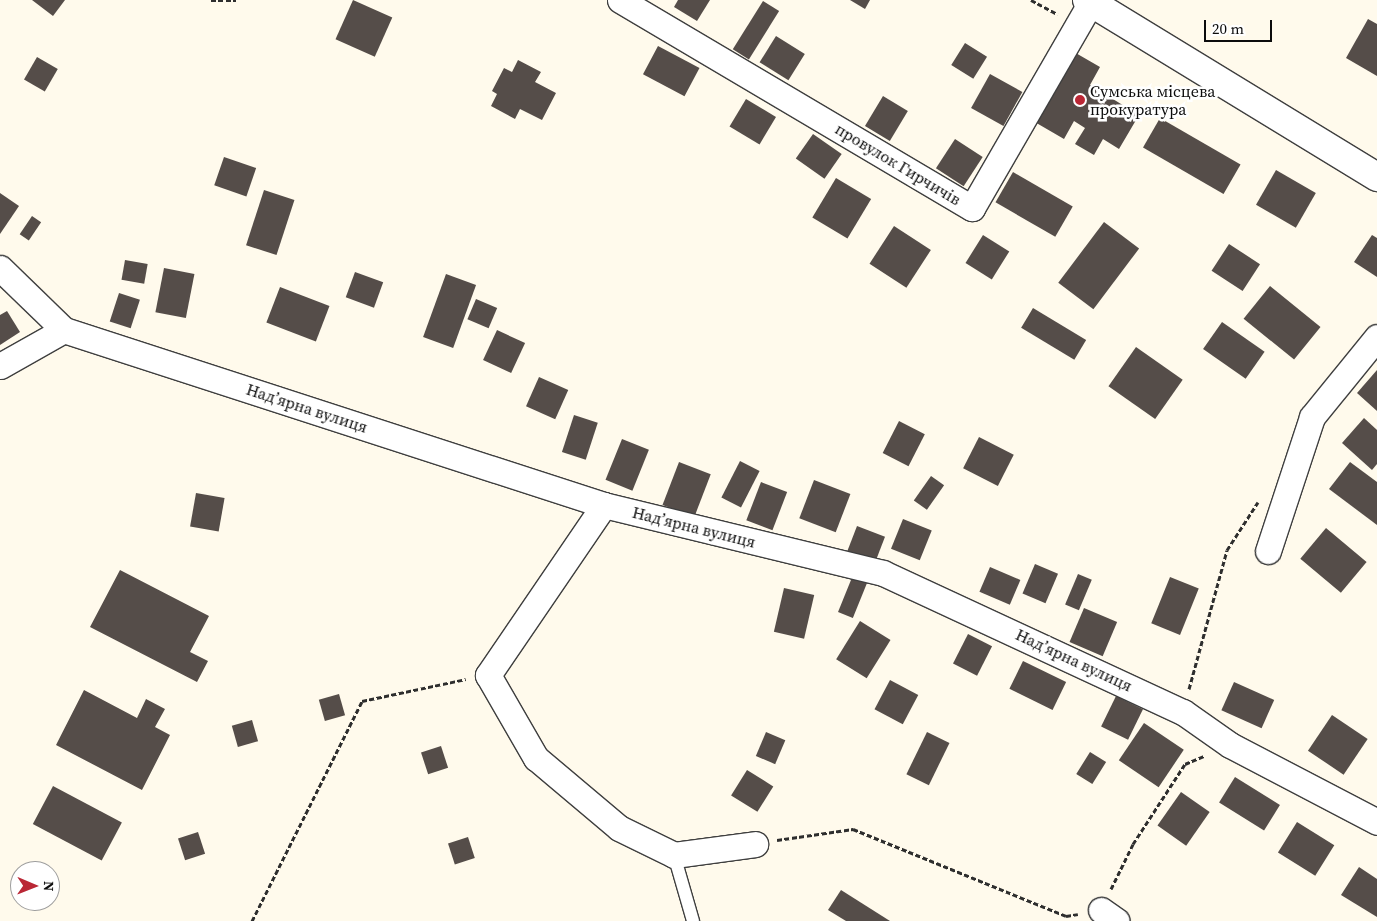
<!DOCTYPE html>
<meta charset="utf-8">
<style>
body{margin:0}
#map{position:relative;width:1377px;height:921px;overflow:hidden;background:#fffaec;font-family:"Source Serif 4",serif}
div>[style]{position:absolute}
.building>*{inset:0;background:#554d49;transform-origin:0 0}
.path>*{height:3px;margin-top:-1.5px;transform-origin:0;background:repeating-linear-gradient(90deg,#2e2e2e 0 5px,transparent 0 7.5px)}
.roads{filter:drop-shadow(1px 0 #3f3f3f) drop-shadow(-1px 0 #3f3f3f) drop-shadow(0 1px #3f3f3f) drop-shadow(0 -1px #3f3f3f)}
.service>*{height:12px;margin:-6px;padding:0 6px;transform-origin:6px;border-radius:6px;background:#fff}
.minor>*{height:25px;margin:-12.5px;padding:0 12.5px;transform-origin:12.5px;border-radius:12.5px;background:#fff}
.tertiary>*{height:28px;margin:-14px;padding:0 14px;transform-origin:14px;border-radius:14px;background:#fff}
.dots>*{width:14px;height:14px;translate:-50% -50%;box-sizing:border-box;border:2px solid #fff;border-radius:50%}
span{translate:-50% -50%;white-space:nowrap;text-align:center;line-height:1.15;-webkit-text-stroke:5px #fff;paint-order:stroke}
.poi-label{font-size:16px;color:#0c0c0c}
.left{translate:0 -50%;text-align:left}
.street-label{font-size:16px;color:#0c0c0c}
.north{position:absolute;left:10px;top:861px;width:50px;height:50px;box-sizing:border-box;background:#fff;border:1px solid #9e9e9e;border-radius:50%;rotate:91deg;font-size:14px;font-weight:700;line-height:20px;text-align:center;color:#0c0c0c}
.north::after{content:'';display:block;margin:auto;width:18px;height:22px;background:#ba2735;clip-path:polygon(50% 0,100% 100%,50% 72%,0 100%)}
.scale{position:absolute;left:1204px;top:20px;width:68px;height:22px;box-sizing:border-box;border:2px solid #0c0c0c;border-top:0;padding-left:6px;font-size:15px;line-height:18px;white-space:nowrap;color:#0c0c0c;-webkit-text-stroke:4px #fff;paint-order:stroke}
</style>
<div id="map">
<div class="building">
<i style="clip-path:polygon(32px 0,65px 0,53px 16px)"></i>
<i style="left:353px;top:0;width:43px;height:43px;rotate:24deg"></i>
<i style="clip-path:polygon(678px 0,710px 0,697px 21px,674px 7px)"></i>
<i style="clip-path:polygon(850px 0,870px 0,865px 9px)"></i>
<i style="left:763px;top:1px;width:19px;height:57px;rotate:32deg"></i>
<i style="clip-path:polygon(1368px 19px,1377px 24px,1377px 76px,1346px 58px)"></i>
<i style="left:776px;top:36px;width:34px;height:31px;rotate:32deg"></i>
<i style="left:965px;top:43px;width:26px;height:26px;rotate:32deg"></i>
<i style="left:658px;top:46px;width:47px;height:32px;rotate:28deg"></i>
<i style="clip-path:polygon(1074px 52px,1100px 67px,1090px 85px,1139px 115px,1119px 149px,1103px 139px,1094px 155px,1075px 144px,1085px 128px,1074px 121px,1064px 139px,1033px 121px)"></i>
<i style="left:37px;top:57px;width:24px;height:26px;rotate:30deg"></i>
<i style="clip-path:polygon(518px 60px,541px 72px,535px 82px,556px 93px,542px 120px,520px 109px,515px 119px,491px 106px,497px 94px,492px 91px,504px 68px,512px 72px)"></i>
<i style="left:990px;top:74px;width:37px;height:39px;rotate:29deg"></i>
<i style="left:883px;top:96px;width:29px;height:35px;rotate:31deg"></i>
<i style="left:746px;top:99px;width:35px;height:32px;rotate:31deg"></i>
<i style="left:1160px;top:118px;width:93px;height:34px;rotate:30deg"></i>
<i style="left:813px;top:134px;width:35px;height:30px;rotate:35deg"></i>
<i style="left:955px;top:139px;width:33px;height:35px;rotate:33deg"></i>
<i style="left:224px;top:157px;width:34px;height:30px;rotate:19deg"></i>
<i style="left:1276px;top:170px;width:46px;height:40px;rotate:30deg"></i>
<i style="left:1013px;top:172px;width:69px;height:35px;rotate:30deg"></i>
<i style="left:836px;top:178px;width:41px;height:46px;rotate:31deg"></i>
<i style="left:264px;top:190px;width:32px;height:58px;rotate:18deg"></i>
<i style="clip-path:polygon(0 193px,19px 206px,0 234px)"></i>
<i style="left:32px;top:216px;width:11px;height:22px;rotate:34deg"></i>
<i style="left:1104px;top:222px;width:44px;height:76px;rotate:37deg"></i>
<i style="left:894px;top:226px;width:44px;height:45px;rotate:33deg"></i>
<i style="left:983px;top:235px;width:31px;height:33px;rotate:32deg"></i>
<i style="clip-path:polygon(1372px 235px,1377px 238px,1377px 277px,1354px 262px)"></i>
<i style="left:1229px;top:244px;width:37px;height:32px;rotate:33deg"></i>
<i style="left:125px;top:260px;width:23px;height:20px;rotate:10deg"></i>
<i style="left:164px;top:268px;width:31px;height:45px;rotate:11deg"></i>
<i style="left:355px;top:272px;width:30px;height:27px;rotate:20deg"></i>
<i style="left:446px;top:274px;width:32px;height:67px;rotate:20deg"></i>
<i style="left:1270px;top:286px;width:65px;height:42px;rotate:39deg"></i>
<i style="left:280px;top:287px;width:53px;height:38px;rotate:21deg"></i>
<i style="left:119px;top:293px;width:22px;height:30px;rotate:18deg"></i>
<i style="left:476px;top:299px;width:23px;height:22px;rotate:23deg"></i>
<i style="left:1033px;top:308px;width:62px;height:23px;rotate:31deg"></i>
<i style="clip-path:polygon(7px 311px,20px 332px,0 345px,0 315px)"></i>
<i style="left:1222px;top:322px;width:52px;height:33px;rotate:35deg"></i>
<i style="left:497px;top:330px;width:31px;height:33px;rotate:25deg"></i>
<i style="left:1136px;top:347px;width:57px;height:48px;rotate:35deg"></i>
<i style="clip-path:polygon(1377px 370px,1377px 411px,1357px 393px)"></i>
<i style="left:539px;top:377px;width:32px;height:32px;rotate:24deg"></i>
<i style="left:574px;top:415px;width:25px;height:39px;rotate:18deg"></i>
<i style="clip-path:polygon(1364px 418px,1377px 430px,1377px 464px,1372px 470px,1342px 443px)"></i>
<i style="left:899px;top:421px;width:29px;height:36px;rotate:27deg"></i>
<i style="left:979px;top:437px;width:39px;height:35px;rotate:27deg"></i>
<i style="left:622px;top:439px;width:29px;height:44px;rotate:22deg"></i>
<i style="left:740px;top:461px;width:22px;height:41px;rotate:27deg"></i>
<i style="left:679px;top:462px;width:34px;height:46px;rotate:21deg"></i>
<i style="clip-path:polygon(1350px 462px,1377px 482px,1377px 525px,1329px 489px)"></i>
<i style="left:931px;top:476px;width:16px;height:30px;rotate:35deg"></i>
<i style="left:814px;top:480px;width:39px;height:41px;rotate:21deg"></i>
<i style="left:761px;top:482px;width:28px;height:41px;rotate:21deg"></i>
<i style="left:196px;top:493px;width:29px;height:34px;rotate:10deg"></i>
<i style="left:903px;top:519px;width:31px;height:32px;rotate:22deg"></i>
<i style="left:857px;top:526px;width:30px;height:29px;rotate:21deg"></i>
<i style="left:1326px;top:528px;width:53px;height:40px;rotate:40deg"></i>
<i style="left:1035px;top:564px;width:25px;height:32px;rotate:23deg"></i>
<i style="left:990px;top:567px;width:33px;height:27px;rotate:23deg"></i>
<i style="clip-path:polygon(120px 570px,209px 616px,190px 652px,208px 661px,197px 682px,90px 627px)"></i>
<i style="left:1078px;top:574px;width:15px;height:33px;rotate:23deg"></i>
<i style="left:853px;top:575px;width:16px;height:40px;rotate:22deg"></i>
<i style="left:1170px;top:577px;width:31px;height:50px;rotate:22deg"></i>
<i style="left:784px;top:588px;width:31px;height:45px;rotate:13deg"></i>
<i style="left:1084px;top:608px;width:36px;height:37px;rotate:23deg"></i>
<i style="left:860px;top:621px;width:36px;height:45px;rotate:32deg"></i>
<i style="left:968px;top:634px;width:27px;height:33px;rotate:27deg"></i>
<i style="left:1023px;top:661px;width:48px;height:31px;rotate:26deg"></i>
<i style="left:890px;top:680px;width:32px;height:33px;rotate:28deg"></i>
<i style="left:1234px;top:682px;width:44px;height:31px;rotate:24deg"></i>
<i style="clip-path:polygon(84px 690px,137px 718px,146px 699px,165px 709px,155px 727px,170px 735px,142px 790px,56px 745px)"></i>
<i style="left:339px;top:694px;width:22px;height:21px;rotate:74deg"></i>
<i style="left:1116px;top:696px;width:30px;height:34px;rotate:26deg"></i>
<i style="left:1332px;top:715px;width:43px;height:43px;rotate:34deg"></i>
<i style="left:252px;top:720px;width:22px;height:21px;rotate:74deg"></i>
<i style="left:1144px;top:723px;width:48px;height:45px;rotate:34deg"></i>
<i style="left:766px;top:732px;width:21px;height:26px;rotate:23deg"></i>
<i style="left:927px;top:732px;width:25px;height:47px;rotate:26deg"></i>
<i style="left:441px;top:746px;width:23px;height:21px;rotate:72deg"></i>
<i style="left:1090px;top:752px;width:19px;height:26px;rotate:32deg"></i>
<i style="left:747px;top:770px;width:31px;height:30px;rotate:32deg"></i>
<i style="left:1235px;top:777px;width:53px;height:30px;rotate:32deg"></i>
<i style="left:53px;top:786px;width:78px;height:43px;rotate:28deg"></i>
<i style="left:1181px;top:792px;width:35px;height:41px;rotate:35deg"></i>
<i style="left:1297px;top:822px;width:44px;height:36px;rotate:32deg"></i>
<i style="left:198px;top:832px;width:23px;height:21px;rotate:72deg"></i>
<i style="left:468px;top:837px;width:22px;height:21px;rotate:72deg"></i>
<i style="clip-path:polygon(1359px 867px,1377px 879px,1377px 917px,1341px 895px)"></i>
<i style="clip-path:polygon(841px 890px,890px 921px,846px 921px,828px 910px)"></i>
</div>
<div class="path">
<i style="left:211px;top:0;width:25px"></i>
<i style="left:1031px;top:0;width:30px;rotate:28deg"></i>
<i style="left:1189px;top:689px;width:144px;rotate:-74.7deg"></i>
<i style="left:1227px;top:550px;width:57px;rotate:-57.1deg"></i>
<i style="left:777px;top:840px;width:77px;rotate:-8.2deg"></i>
<i style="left:853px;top:829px;width:230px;rotate:22.2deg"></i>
<i style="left:1066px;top:916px;width:12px;rotate:-9deg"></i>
<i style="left:1111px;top:889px;width:50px;rotate:-63.9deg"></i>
<i style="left:1133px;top:844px;width:95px;rotate:-57deg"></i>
<i style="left:1185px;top:764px;width:21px;rotate:-23deg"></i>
<i style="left:252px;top:921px;width:246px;rotate:-63.4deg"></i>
<i style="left:362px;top:701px;width:106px;rotate:-11.9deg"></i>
</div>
<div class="roads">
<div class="service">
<i style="left:674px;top:855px;width:69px;rotate:73.9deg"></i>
</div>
<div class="minor">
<i style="left:620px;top:0;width:409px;rotate:30.6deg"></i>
<i style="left:972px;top:208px;width:238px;rotate:-60deg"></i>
<i style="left:0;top:268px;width:89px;rotate:44.1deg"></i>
<i style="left:64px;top:330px;width:568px;rotate:17.96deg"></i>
<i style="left:604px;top:505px;width:287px;rotate:13.7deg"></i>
<i style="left:883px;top:573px;width:331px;rotate:24.9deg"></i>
<i style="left:1183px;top:712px;width:57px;rotate:35.1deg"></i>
<i style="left:1230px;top:745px;width:166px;rotate:27.6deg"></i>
<i style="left:0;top:366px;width:73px;rotate:-29.4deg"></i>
<i style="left:604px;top:505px;width:206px;rotate:124.3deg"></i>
<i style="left:488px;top:675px;width:96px;rotate:60deg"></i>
<i style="left:536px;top:758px;width:109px;rotate:40.1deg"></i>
<i style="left:619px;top:828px;width:61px;rotate:26.1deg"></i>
<i style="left:674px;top:855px;width:82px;rotate:-7.7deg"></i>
<i style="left:1268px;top:551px;width:141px;rotate:-71.8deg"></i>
<i style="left:1312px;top:417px;width:103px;rotate:-50.9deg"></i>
<i style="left:1101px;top:910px;width:19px;rotate:35deg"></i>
</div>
<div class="tertiary">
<i style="left:1087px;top:0;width:340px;rotate:31.4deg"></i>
</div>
</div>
<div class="dots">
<i style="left:1080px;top:100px;background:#ba2735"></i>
</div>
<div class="poi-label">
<span class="left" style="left:1090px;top:100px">Сумська місцева<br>прокуратура</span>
</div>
<div class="street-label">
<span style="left:898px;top:164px;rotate:31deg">провулок Гирчичів</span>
<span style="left:307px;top:408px;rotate:18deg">Надʼярна вулиця</span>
<span style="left:694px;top:527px;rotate:14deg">Надʼярна вулиця</span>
<span style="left:1074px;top:660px;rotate:25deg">Надʼярна вулиця</span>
</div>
<div class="north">N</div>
<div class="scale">20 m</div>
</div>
